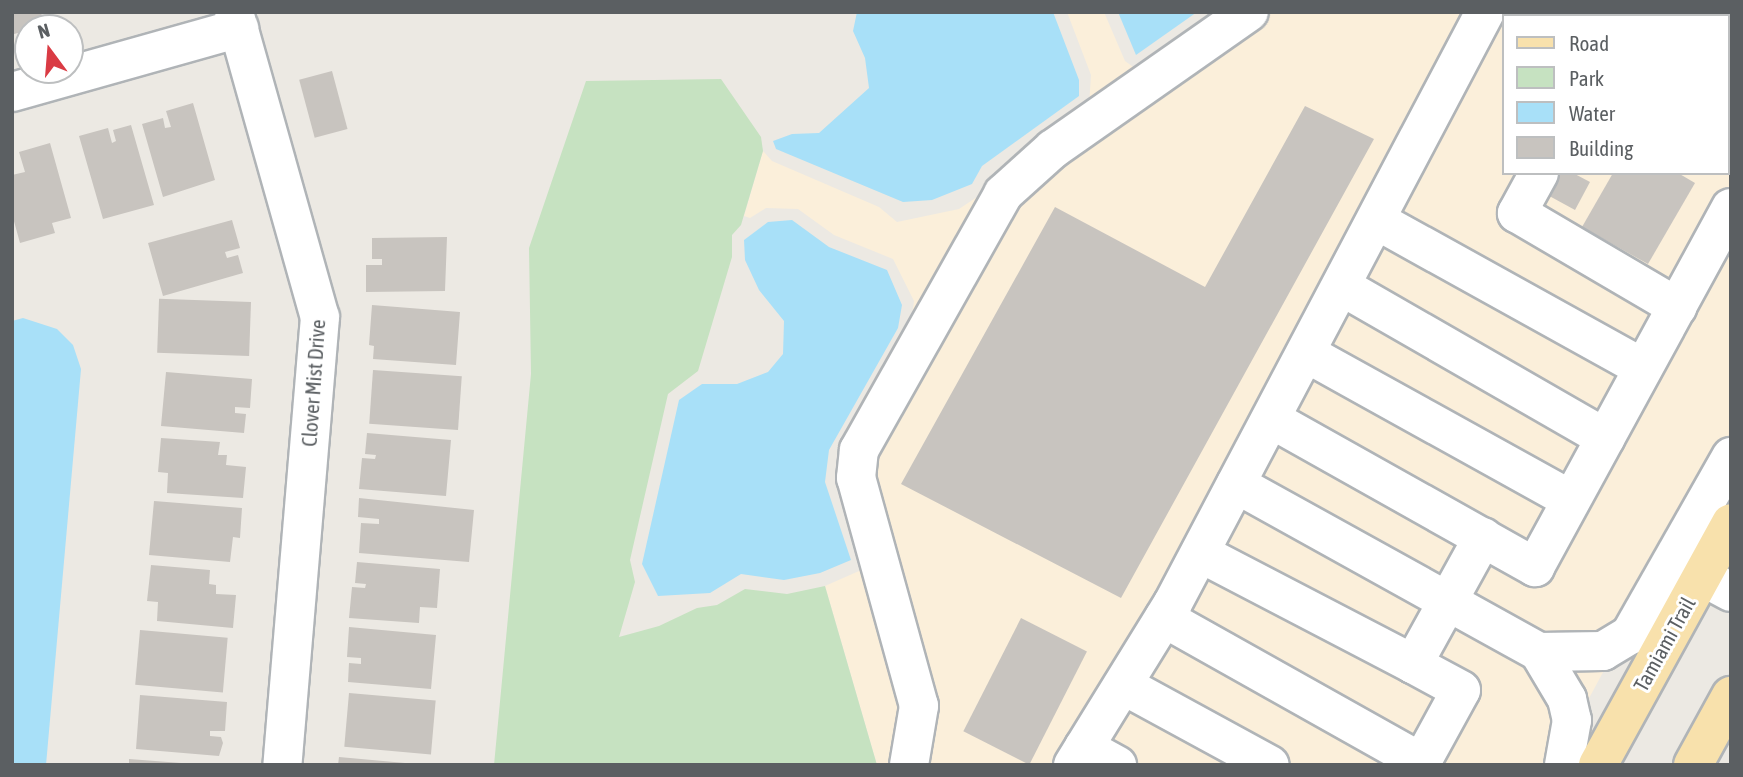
<!DOCTYPE html>
<style>
body{margin:0}
#map{position:relative;width:1743px;height:777px;overflow:hidden;background:#ece9e3;font-family:"Asap Condensed",sans-serif}
div>[style]{position:absolute}
.commercial>*{inset:0;background:#fbefda}
.green>*{inset:0;background:#c6e2c1}
.water>*{inset:0;background:#a8e0f8}
.building>*{inset:0;background:#c8c4bf;transform-origin:0 0}
.roads{filter:drop-shadow(2px 0 #b0b4b7) drop-shadow(-2px 0 #b0b4b7) drop-shadow(0 2px #b0b4b7) drop-shadow(0 -2px #b0b4b7)}
.minor>*{height:38px;margin:-19px;padding:0 19px;transform-origin:19px;border-radius:19px;background:#fff}
.major>*{height:38px;margin:-19px;padding:0 19px;transform-origin:19px;border-radius:19px;background:#f8e1ac}
span{translate:-50% -50%;white-space:nowrap;text-align:center;line-height:1.15;-webkit-text-stroke:6px #fff;paint-order:stroke}
.street-label{font-size:21px;color:#5b5f62}
.frame{position:absolute;inset:0;border:14px solid #5b5f62;pointer-events:none}
.legend{position:absolute;left:1502px;top:14px;width:228px;height:161px;box-sizing:border-box;background:#fff;border:2px solid #bdbfc0;margin:0;padding:9px 12px;list-style:none;font-size:21px;color:#5b5f62}
.legend li{display:flex;align-items:center;gap:14px;height:35px}
.legend b{width:35px;border:2px solid #bdbfc0}
.north{position:absolute;left:14px;top:14px;width:70px;height:70px;box-sizing:border-box;background:#fff;border:2px solid #bdbfc0;border-radius:50%;rotate:344deg;font-size:19px;font-weight:700;line-height:28px;text-align:center;color:#5b5f62}
.north::after{content:'';display:block;margin:auto;width:24px;height:32px;background:#da3b44;clip-path:polygon(50% 0,100% 100%,50% 72%,0 100%)}
</style>
<div id="map">
<div class="commercial">
<i style="clip-path:polygon(evenodd,1067px 12px,1104px 12px,1125px 61px,1136px 69px,1222px 12px,1731px 12px,1731px 435px,1553px 765px,877px 765px,825px 586px,859px 571px,863px 564px,838px 482px,909px 336px,914px 301px,893px 259px,834px 235px,798px 209px,766px 208px,750px 218px,744px 216px,763px 151px,772px 161px,879px 207px,897px 222px,959px 209px,980px 195px,992px 177px,1089px 106px,1091px 75px,1067px 12px,1503px 16px,1727px 16px,1727px 173px,1503px 173px,1503px 16px)"></i>
</div>
<div class="green">
<i style="clip-path:polygon(721px 79px,761px 137px,763px 151px,741px 225px,732px 235px,732px 257px,698px 371px,668px 394px,630px 560px,635px 582px,619px 637px,659px 626px,697px 608px,717px 605px,745px 589px,787px 594px,825px 586px,877px 765px,494px 765px,531px 374px,529px 248px,586px 81px)"></i>
</div>
<div class="water">
<i style="clip-path:polygon(857px 12px,1053px 12px,1079px 80px,1079px 96px,982px 166px,972px 184px,932px 200px,903px 202px,776px 149px,773px 141px,792px 134px,819px 133px,869px 88px,865px 58px,853px 31px)"></i>
<i style="clip-path:polygon(1118px 12px,1197px 12px,1136px 55px)"></i>
<i style="clip-path:polygon(792px 220px,829px 247px,887px 270px,902px 305px,898px 328px,829px 450px,825px 482px,851px 560px,820px 573px,784px 580px,741px 574px,710px 593px,658px 596px,642px 564px,679px 400px,702px 384px,737px 384px,768px 372px,783px 354px,784px 321px,759px 290px,745px 260px,744px 240px,768px 222px)"></i>
<i style="clip-path:polygon(23px 318px,57px 329px,73px 345px,81px 369px,46px 765px,12px 765px,12px 321px)"></i>
</div>
<div class="building">
<i style="clip-path:polygon(12px 12px,41px 12px,44px 26px,14px 34px)"></i>
<i style="left:332px;top:71px;width:60px;height:34px;rotate:75deg"></i>
<i style="clip-path:polygon(193px 103px,215px 180px,163px 197px,142px 124px,163px 118px,165px 128px,171px 127px,166px 111px)"></i>
<i style="clip-path:polygon(1305px 106px,1374px 139px,1121px 598px,901px 484px,1055px 207px,1205px 287px)"></i>
<i style="clip-path:polygon(131px 125px,154px 205px,103px 219px,79px 136px,108px 128px,112px 143px,116px 141px,113px 130px)"></i>
<i style="clip-path:polygon(50px 143px,71px 218px,52px 223px,55px 233px,20px 243px,12px 214px,12px 175px,25px 172px,19px 152px)"></i>
<i style="clip-path:polygon(1553px 173px,1573px 173px,1590px 182px,1575px 210px,1542px 192px)"></i>
<i style="clip-path:polygon(1613px 173px,1678px 173px,1695px 183px,1648px 264px,1582px 227px)"></i>
<i style="clip-path:polygon(232px 220px,240px 248px,225px 252px,227px 258px,238px 255px,243px 273px,163px 296px,148px 243px)"></i>
<i style="clip-path:polygon(447px 237px,445px 291px,366px 292px,366px 265px,382px 265px,382px 259px,372px 259px,372px 238px)"></i>
<i style="left:251px;top:302px;width:54px;height:92px;rotate:92deg"></i>
<i style="clip-path:polygon(372px 305px,460px 312px,456px 365px,373px 359px,374px 346px,369px 345px)"></i>
<i style="left:373px;top:370px;width:89px;height:54px;rotate:4deg"></i>
<i style="clip-path:polygon(166px 372px,252px 379px,250px 408px,235px 407px,235px 413px,246px 414px,244px 433px,161px 426px)"></i>
<i style="clip-path:polygon(367px 433px,451px 440px,446px 496px,359px 489px,362px 458px,375px 459px,376px 455px,365px 454px)"></i>
<i style="clip-path:polygon(161px 438px,220px 442px,218px 455px,227px 455px,226px 465px,246px 467px,243px 498px,167px 493px,168px 473px,158px 472px)"></i>
<i style="clip-path:polygon(359px 498px,474px 510px,469px 562px,359px 553px,361px 523px,379px 524px,379px 519px,358px 517px)"></i>
<i style="clip-path:polygon(154px 501px,242px 508px,240px 538px,233px 537px,230px 562px,149px 555px)"></i>
<i style="clip-path:polygon(357px 562px,440px 569px,437px 608px,420px 607px,419px 623px,349px 618px,352px 587px,365px 588px,366px 584px,355px 583px)"></i>
<i style="clip-path:polygon(151px 565px,210px 570px,209px 584px,216px 585px,216px 594px,236px 595px,233px 628px,157px 621px,158px 602px,147px 601px)"></i>
<i style="left:1021px;top:618px;width:74px;height:127px;rotate:27deg"></i>
<i style="clip-path:polygon(349px 627px,436px 635px,431px 689px,348px 682px,349px 663px,361px 664px,361px 658px,347px 657px)"></i>
<i style="left:140px;top:630px;width:88px;height:55px;rotate:5deg"></i>
<i style="left:349px;top:693px;width:87px;height:54px;rotate:5deg"></i>
<i style="clip-path:polygon(140px 695px,227px 702px,225px 731px,210px 731px,210px 736px,221px 737px,223px 743px,219px 756px,136px 749px)"></i>
<i style="clip-path:polygon(339px 757px,405px 763px,405px 765px,338px 765px)"></i>
<i style="clip-path:polygon(129px 759px,181px 763px,181px 765px,129px 765px)"></i>
</div>
<div class="roads">
<div class="minor">
<i style="left:234px;top:12px;width:317px;rotate:74.3deg"></i>
<i style="left:320px;top:317px;width:450px;rotate:94.8deg"></i>
<i style="left:1636px;top:12px;width:8px;rotate:30deg"></i>
<i style="left:1727px;top:60px;width:4px;rotate:27deg"></i>
<i style="left:12px;top:92px;width:236px;rotate:-15.7deg"></i>
<i style="left:1727px;top:117px;width:7px;rotate:-56deg"></i>
<i style="left:1727px;top:148px;width:4px;rotate:27deg"></i>
<i style="left:1539px;top:173px;width:46px;rotate:118.8deg"></i>
<i style="left:1517px;top:213px;width:186px;rotate:30.4deg"></i>
<i style="left:1376px;top:220px;width:305px;rotate:29deg"></i>
<i style="left:1341px;top:286px;width:305px;rotate:29.9deg"></i>
<i style="left:1306px;top:353px;width:303px;rotate:29deg"></i>
<i style="left:1271px;top:419px;width:303px;rotate:29.3deg"></i>
<i style="left:1535px;top:567px;width:409px;rotate:-61.4deg"></i>
<i style="left:1236px;top:484px;width:346px;rotate:29deg"></i>
<i style="left:1539px;top:652px;width:64px;rotate:-0.9deg"></i>
<i style="left:1603px;top:651px;width:31px;rotate:-31deg"></i>
<i style="left:1630px;top:635px;width:205px;rotate:-60.4deg"></i>
<i style="left:1200px;top:553px;width:240px;rotate:27.5deg"></i>
<i style="left:1701px;top:576px;width:34px;rotate:28deg"></i>
<i style="left:1164px;top:618px;width:296px;rotate:29.3deg"></i>
<i style="left:1539px;top:652px;width:55px;rotate:59.2deg"></i>
<i style="left:1567px;top:699px;width:22px;rotate:77deg"></i>
<i style="left:1572px;top:720px;width:46px;rotate:100.1deg"></i>
<i style="left:1123px;top:685px;width:167px;rotate:28.6deg"></i>
<i style="left:1084px;top:747px;width:38px;rotate:29deg"></i>
<i style="left:909px;top:765px;width:60px;rotate:-80.4deg"></i>
<i style="left:919px;top:706px;width:237px;rotate:-105.4deg"></i>
<i style="left:856px;top:478px;width:28px;rotate:-84deg"></i>
<i style="left:859px;top:450px;width:294px;rotate:-60.6deg"></i>
<i style="left:1003px;top:194px;width:67px;rotate:-42deg"></i>
<i style="left:1053px;top:149px;width:239px;rotate:-35deg"></i>
<i style="left:1073px;top:765px;width:190px;rotate:-58.3deg"></i>
<i style="left:1173px;top:603px;width:668px;rotate:-62.17deg"></i>
<i style="left:1420px;top:765px;width:85px;rotate:-61.3deg"></i>
<i style="left:1461px;top:690px;width:55px;rotate:-151.6deg"></i>
<i style="left:1413px;top:664px;width:145px;rotate:-61.1deg"></i>
</div>
<div class="major">
<i style="left:1598px;top:765px;width:276px;rotate:-61.2deg"></i>
<i style="left:1693px;top:765px;width:79px;rotate:-61.2deg"></i>
</div>
</div>
<div class="street-label">
<span style="left:313px;top:383px;rotate:-86deg">Clover Mist Drive</span>
<span style="left:1664px;top:644px;rotate:-61deg">Tamiami Trail</span>
</div>
<div class="frame"></div>
<ul class="legend">
<li><b style="height:9px;background:#f8e1ac"></b>Road</li>
<li><b style="height:19px;background:#c6e2c1"></b>Park</li>
<li><b style="height:19px;background:#a8e0f8"></b>Water</li>
<li><b style="height:19px;background:#c8c4bf"></b>Building</li>
</ul>
<div class="north">N</div>
</div>
